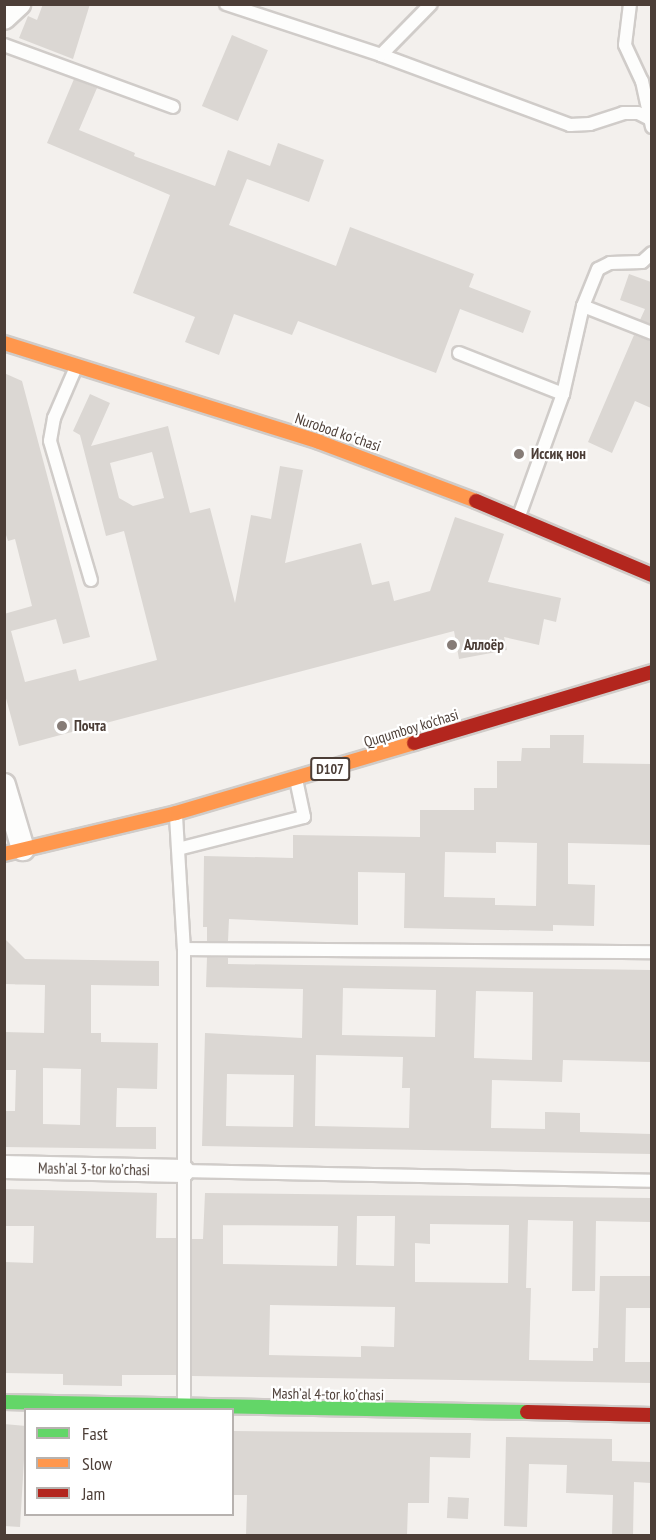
<!DOCTYPE html>
<meta charset="utf-8">
<style>
body{margin:0}
#map{position:relative;width:656px;height:1540px;overflow:hidden;background:#f3f0ed;font-family:"PT Sans Narrow",sans-serif}
div>[style]{position:absolute}
.building>*{inset:0;background:#dbd7d3;transform-origin:0 0}
.roads{filter:drop-shadow(2px 0 #d0ccc9) drop-shadow(-2px 0 #d0ccc9) drop-shadow(0 2px #d0ccc9) drop-shadow(0 -2px #d0ccc9)}
.lane>*{height:12px;margin:-6px;padding:0 6px;transform-origin:6px;border-radius:6px;background:#fdfdfc}
.street>*{height:22px;margin:-11px;padding:0 11px;transform-origin:11px;border-radius:11px;background:#fdfdfc}
.fast>*{height:14px;margin:-7px;padding:0 7px;transform-origin:7px;border-radius:7px;background:#63d668}
.slow>*{height:14px;margin:-7px;padding:0 7px;transform-origin:7px;border-radius:7px;background:#ff974d}
.jam>*{height:14px;margin:-7px;padding:0 7px;transform-origin:7px;border-radius:7px;background:#b3261e}
.dots>*{width:16px;height:16px;translate:-50% -50%;box-sizing:border-box;border:3px solid #fff;border-radius:50%}
span{translate:-50% -50%;white-space:nowrap;text-align:center;line-height:1.15;-webkit-text-stroke:4.5px #fff;paint-order:stroke}
.shield-label span{padding:2px 4px;background:#fff;border:2px solid;border-radius:4px;-webkit-text-stroke-width:0}
.shield-label{font-size:14px;color:#4c3e37;font-weight:700}
.street-label{font-size:15px;color:#4c3e37}
.poi-label{font-size:15px;color:#4c3e37;font-weight:700}
.left{translate:0 -50%;text-align:left}
.frame{position:absolute;inset:0;border:6px solid #4c3e37;pointer-events:none}
.legend{position:absolute;left:24px;top:1408px;width:210px;height:108px;box-sizing:border-box;background:#fff;border:2px solid #b7b2af;margin:0;padding:8px 10px;list-style:none;font-size:18px;color:#4c3e37}
.legend li{display:flex;align-items:center;gap:12px;height:30px}
.legend b{width:30px;border:2px solid #b7b2af}
</style>
<div id="map">
<div class="building">
<i style="clip-path:polygon(43px 4px,90px 4px,73px 59px,19px 38px,28px 16px,37px 20px)"></i>
<i style="left:232px;top:35px;width:39px;height:77px;rotate:23deg"></i>
<i style="clip-path:polygon(74px 79px,97px 88px,79px 130px,135px 153px,134px 156px,215px 186px,228px 150px,270px 166px,278px 143px,324px 160px,309px 202px,247px 179px,229px 225px,336px 266px,350px 227px,474px 274px,469px 287px,531px 311px,523px 333px,460px 309px,436px 373px,298px 321px,292px 335px,234px 314px,219px 355px,185px 342px,195px 317px,133px 293px,170px 195px,47px 143px)"></i>
<i style="clip-path:polygon(629px 274px,651px 282px,651px 324px,640px 320px,645px 309px,620px 300px)"></i>
<i style="clip-path:polygon(634px 335px,651px 341px,651px 408px,635px 401px,612px 453px,588px 442px)"></i>
<i style="clip-path:polygon(evenodd,4px 373px,22px 381px,90px 637px,63px 644px,56px 619px,11px 631px,25px 682px,76px 669px,79px 681px,157px 660px,124px 531px,106px 536px,80px 435px,73px 431px,90px 394px,110px 403px,91px 446px,168px 426px,190px 513px,210px 508px,235px 603px,251px 515px,271px 519px,280px 466px,303px 470px,285px 563px,361px 543px,372px 585px,389px 581px,394px 601px,430px 591px,455px 517px,504px 534px,488px 582px,561px 598px,556px 622px,544px 619px,539px 645px,504px 637px,507px 650px,459px 659px,454px 631px,19px 746px,4px 691px,4px 614px,32px 606px,15px 539px,8px 541px,4px 529px,4px 373px,152px 452px,164px 498px,133px 506px,119px 498px,110px 463px,152px 452px)"></i>
<i style="clip-path:polygon(evenodd,550px 735px,584px 735px,583px 763px,651px 764px,651px 845px,568px 843px,568px 884px,595px 885px,594px 926px,553px 925px,553px 931px,404px 928px,405px 873px,358px 872px,358px 925px,229px 919px,228px 941px,207px 941px,207px 927px,203px 927px,204px 856px,293px 858px,293px 835px,420px 837px,420px 810px,474px 810px,474px 788px,497px 788px,497px 761px,521px 761px,522px 748px,550px 748px,550px 735px,496px 842px,537px 843px,536px 906px,495px 905px,495px 898px,444px 897px,445px 852px,496px 853px,496px 842px)"></i>
<i style="clip-path:polygon(evenodd,4px 938px,25px 959px,159px 961px,159px 986px,91px 985px,91px 1033px,101px 1033px,101px 1042px,158px 1043px,157px 1089px,117px 1088px,116px 1127px,156px 1127px,156px 1149px,4px 1147px,4px 1111px,15px 1111px,16px 1070px,4px 1070px,4px 1032px,44px 1033px,45px 985px,4px 984px,4px 938px,43px 1068px,81px 1069px,80px 1125px,43px 1124px,43px 1068px)"></i>
<i style="clip-path:polygon(evenodd,207px 957px,228px 958px,228px 964px,651px 970px,651px 1062px,563px 1060px,562px 1082px,492px 1080px,491px 1128px,545px 1129px,545px 1112px,580px 1113px,580px 1132px,651px 1134px,651px 1154px,202px 1146px,205px 1033px,302px 1038px,303px 989px,206px 987px,207px 957px,343px 988px,436px 990px,435px 1037px,342px 1035px,343px 988px,207px 957px,476px 991px,533px 992px,532px 1060px,474px 1058px,476px 991px,207px 957px,316px 1055px,403px 1057px,402px 1088px,410px 1088px,409px 1128px,315px 1126px,316px 1055px,207px 957px,227px 1074px,294px 1075px,293px 1127px,226px 1126px,227px 1074px)"></i>
<i style="clip-path:polygon(4px 1189px,157px 1193px,156px 1238px,176px 1238px,176px 1375px,122px 1375px,122px 1386px,63px 1385px,63px 1374px,4px 1373px,4px 1262px,33px 1263px,34px 1226px,5px 1226px)"></i>
<i style="clip-path:polygon(evenodd,205px 1193px,651px 1198px,651px 1222px,596px 1221px,595px 1291px,572px 1291px,573px 1221px,528px 1220px,526px 1288px,531px 1288px,529px 1360px,593px 1361px,593px 1348px,598px 1348px,600px 1276px,651px 1276px,651px 1308px,626px 1308px,625px 1362px,651px 1362px,651px 1383px,192px 1376px,192px 1239px,203px 1239px,205px 1193px,357px 1216px,395px 1216px,394px 1266px,356px 1265px,357px 1216px,205px 1193px,430px 1224px,509px 1225px,508px 1283px,415px 1282px,415px 1243px,430px 1244px,430px 1224px,205px 1193px,223px 1225px,338px 1226px,337px 1266px,223px 1264px,223px 1225px,205px 1193px,270px 1305px,395px 1307px,394px 1347px,361px 1346px,361px 1357px,269px 1355px,270px 1305px)"></i>
<i style="clip-path:polygon(4px 1424px,26px 1426px,20px 1527px,4px 1526px)"></i>
<i style="clip-path:polygon(232px 1431px,471px 1433px,470px 1458px,430px 1457px,429px 1503px,408px 1503px,407px 1536px,246px 1536px,247px 1495px,232px 1495px)"></i>
<i style="clip-path:polygon(506px 1437px,612px 1439px,612px 1461px,651px 1462px,651px 1483px,634px 1482px,633px 1536px,612px 1536px,613px 1495px,566px 1493px,567px 1465px,529px 1464px,527px 1527px,504px 1526px)"></i>
<i style="left:448px;top:1497px;width:21px;height:21px;rotate:3deg"></i>
</div>
<div class="roads">
<div class="lane">
<i style="left:226px;top:4px;width:163px;rotate:18.2deg"></i>
<i style="left:381px;top:55px;width:202px;rotate:20.3deg"></i>
<i style="left:570px;top:125px;width:20px;rotate:-3deg"></i>
<i style="left:590px;top:124px;width:35px;rotate:-18deg"></i>
<i style="left:623px;top:113px;width:15px"></i>
<i style="left:638px;top:113px;width:11px;rotate:27deg"></i>
<i style="left:630px;top:4px;width:41px;rotate:97deg"></i>
<i style="left:625px;top:45px;width:40px;rotate:65deg"></i>
<i style="left:642px;top:81px;width:47px;rotate:77.7deg"></i>
<i style="left:4px;top:45px;width:180px;rotate:20.1deg"></i>
<i style="left:381px;top:55px;width:71px;rotate:-45.6deg"></i>
<i style="left:652px;top:253px;width:13px;rotate:138deg"></i>
<i style="left:642px;top:262px;width:32px;rotate:178deg"></i>
<i style="left:610px;top:263px;width:13px;rotate:153deg"></i>
<i style="left:598px;top:269px;width:40px;rotate:112deg"></i>
<i style="left:583px;top:306px;width:74px;rotate:21.4deg"></i>
<i style="left:459px;top:353px;width:112px;rotate:21.5deg"></i>
<i style="left:563px;top:394px;width:90px;rotate:-77.2deg"></i>
<i style="left:76px;top:367px;width:56px;rotate:113.3deg"></i>
<i style="left:54px;top:418px;width:23px;rotate:100deg"></i>
<i style="left:50px;top:441px;width:145px;rotate:73.6deg"></i>
<i style="left:519px;top:516px;width:130px;rotate:-70.2deg"></i>
<i style="left:176px;top:816px;width:133px;rotate:86.6deg"></i>
<i style="left:184px;top:949px;width:455px;rotate:90deg"></i>
<i style="left:178px;top:849px;width:130px;rotate:-14.3deg"></i>
<i style="left:304px;top:817px;width:39px;rotate:-102deg"></i>
<i style="left:184px;top:949px;width:468px;rotate:0.4deg"></i>
<i style="left:183px;top:1171px;width:469px;rotate:1.2deg"></i>
</div>
<div class="street">
<i style="left:4px;top:18px;width:21px;rotate:-43deg"></i>
<i style="left:4px;top:785px;width:67px;rotate:73.5deg"></i>
<i style="left:4px;top:1167px;width:179px;rotate:1.3deg"></i>
</div>
<div class="fast">
<i style="left:4px;top:1402px;width:523px;rotate:1.1deg"></i>
</div>
<div class="slow">
<i style="left:4px;top:343px;width:330px;rotate:17.4deg"></i>
<i style="left:319px;top:442px;width:168px;rotate:20.6deg"></i>
<i style="left:4px;top:854px;width:177px;rotate:-13.4deg"></i>
<i style="left:176px;top:813px;width:248px;rotate:-16.4deg"></i>
</div>
<div class="jam">
<i style="left:476px;top:501px;width:191px;rotate:22.8deg"></i>
<i style="left:414px;top:743px;width:248px;rotate:-16.6deg"></i>
<i style="left:527px;top:1412px;width:125px;rotate:1.4deg"></i>
</div>
</div>
<div class="dots">
<i style="left:519px;top:454px;background:#867c77"></i>
<i style="left:452px;top:645px;background:#867c77"></i>
<i style="left:62px;top:726px;background:#867c77"></i>
</div>
<div class="shield-label">
<span style="left:330px;top:769px">D107</span>
</div>
<div class="street-label">
<span style="left:338px;top:432px;rotate:19deg">Nurobod koʻchasi</span>
<span style="left:411px;top:728px;rotate:-17deg">Ququmboy ko'chasi</span>
<span style="left:94px;top:1169px;rotate:1deg">Mashʼal 3-tor koʼchasi</span>
<span style="left:328px;top:1394px;rotate:1deg">Mashʼal 4-tor koʼchasi</span>
</div>
<div class="poi-label">
<span class="left" style="left:531px;top:454px">Иссиқ нон</span>
<span class="left" style="left:464px;top:645px">Аллоёр</span>
<span class="left" style="left:74px;top:726px">Почта</span>
</div>
<div class="frame"></div>
<ul class="legend">
<li><b style="height:8px;background:#63d668"></b>Fast</li>
<li><b style="height:8px;background:#ff974d"></b>Slow</li>
<li><b style="height:8px;background:#b3261e"></b>Jam</li>
</ul>
</div>
